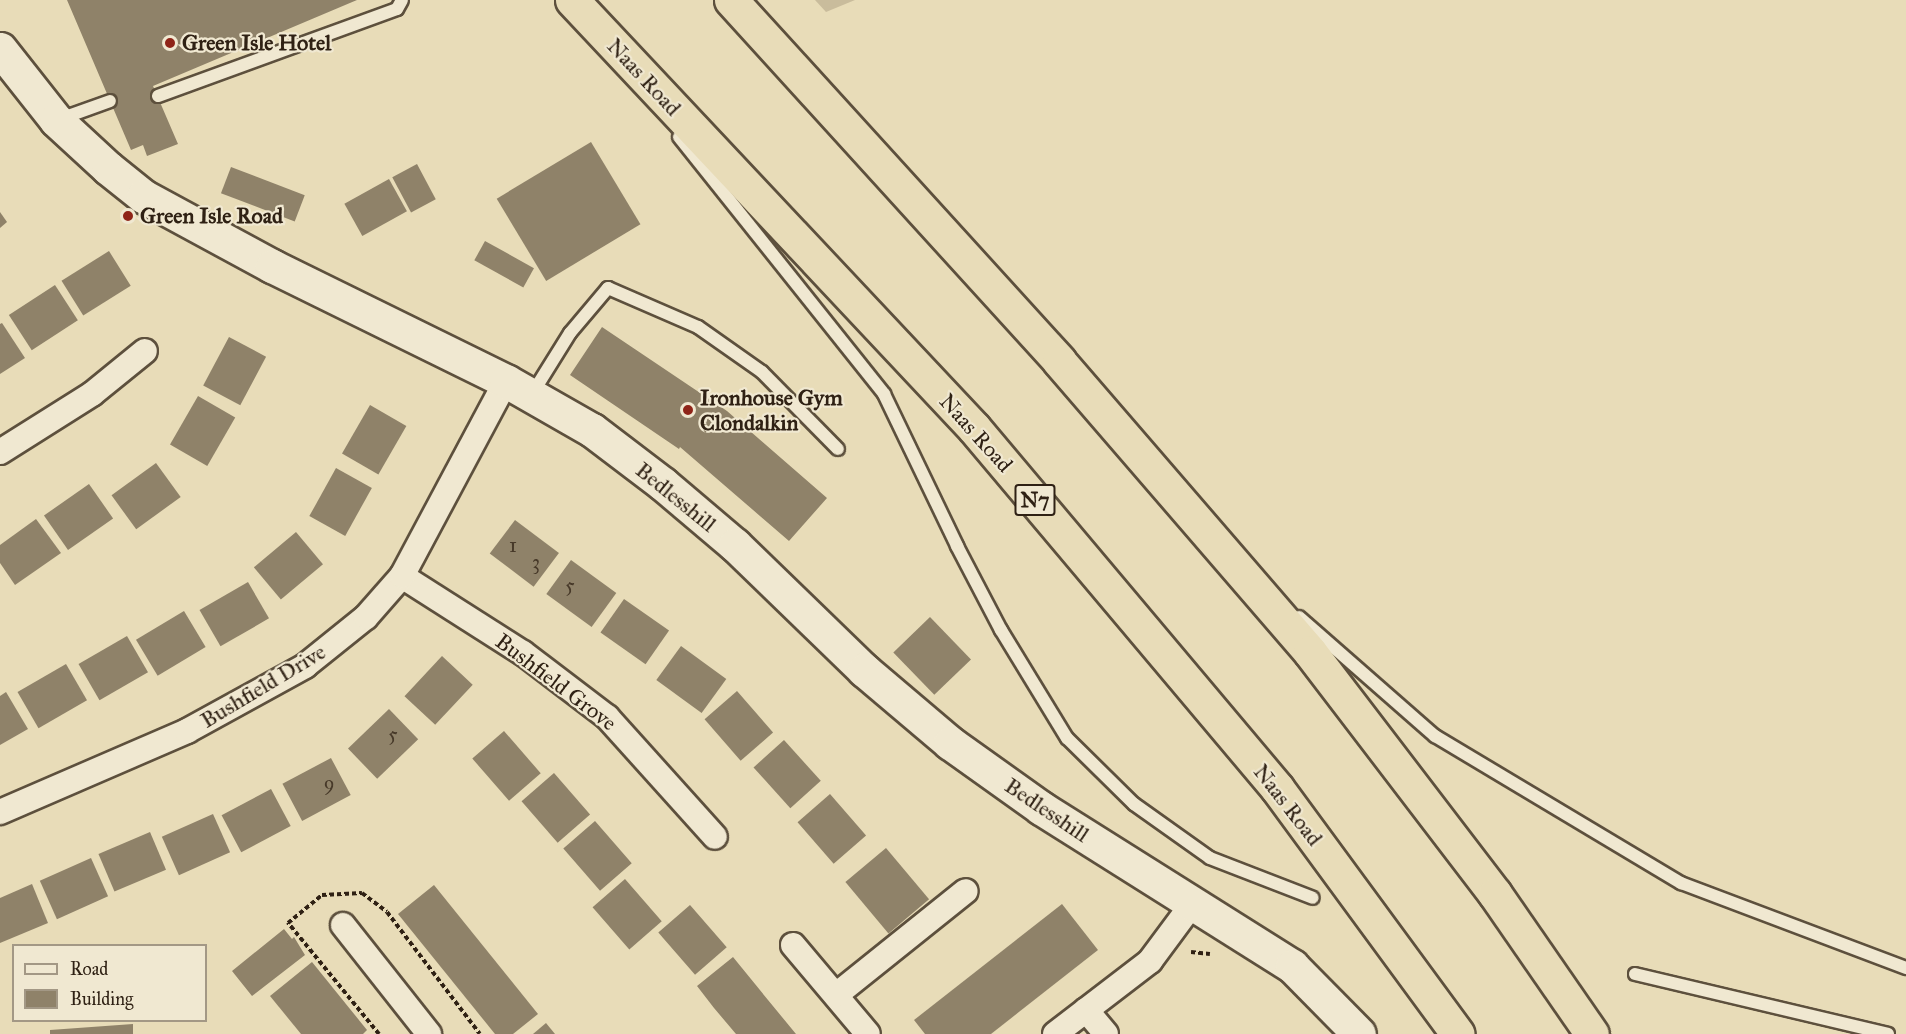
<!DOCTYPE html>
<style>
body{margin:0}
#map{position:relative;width:1906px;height:1034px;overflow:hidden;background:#e8dcb8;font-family:"IM FELL Great Primer",serif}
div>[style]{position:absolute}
.green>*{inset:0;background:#c9bc9c}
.building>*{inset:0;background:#8f8269;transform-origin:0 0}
.path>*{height:4px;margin-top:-2px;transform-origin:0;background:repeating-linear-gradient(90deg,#2f2114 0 4.5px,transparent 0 7.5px)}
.roads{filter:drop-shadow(2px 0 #5d503d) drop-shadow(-2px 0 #5d503d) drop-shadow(0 2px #5d503d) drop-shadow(0 -2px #5d503d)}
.lane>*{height:12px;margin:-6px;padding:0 6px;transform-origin:6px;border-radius:6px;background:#f0e8d1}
.street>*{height:24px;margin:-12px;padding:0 12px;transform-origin:12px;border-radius:12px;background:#f0e8d1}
.secondary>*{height:33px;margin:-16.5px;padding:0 16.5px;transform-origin:16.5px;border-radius:16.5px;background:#f0e8d1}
.highway>*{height:33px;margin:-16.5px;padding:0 16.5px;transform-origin:16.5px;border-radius:16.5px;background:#e8dcb8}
.dots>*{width:16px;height:16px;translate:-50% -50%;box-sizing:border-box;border:3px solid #f0e8d1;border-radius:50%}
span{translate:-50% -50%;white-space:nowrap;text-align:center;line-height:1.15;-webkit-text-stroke:4.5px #f0e8d1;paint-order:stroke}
.number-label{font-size:20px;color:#473929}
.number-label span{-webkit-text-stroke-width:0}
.shield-label span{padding:2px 4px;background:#f0e8d1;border:2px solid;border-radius:4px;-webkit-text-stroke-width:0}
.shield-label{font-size:21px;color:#2f2114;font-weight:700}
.poi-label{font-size:22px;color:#2f2114;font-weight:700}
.left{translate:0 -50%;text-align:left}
.street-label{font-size:22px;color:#2f2114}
.legend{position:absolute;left:12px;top:944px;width:195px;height:78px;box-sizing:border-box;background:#f0e8d1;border:2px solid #a39885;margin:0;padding:8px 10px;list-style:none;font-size:18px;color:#2f2114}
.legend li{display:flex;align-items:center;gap:12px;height:30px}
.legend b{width:30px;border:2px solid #a39885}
</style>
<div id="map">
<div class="green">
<i style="clip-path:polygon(815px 0,855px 0,826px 12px)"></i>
</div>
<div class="building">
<i style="clip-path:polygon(67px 0,357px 0,153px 86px,178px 144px,147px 156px,143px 145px,131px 150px)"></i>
<i style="left:591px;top:142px;width:96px;height:110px;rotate:59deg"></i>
<i style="left:417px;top:164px;width:40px;height:28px;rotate:62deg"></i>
<i style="left:231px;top:167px;width:79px;height:28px;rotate:21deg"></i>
<i style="left:389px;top:179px;width:37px;height:51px;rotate:61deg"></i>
<i style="clip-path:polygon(0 212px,7px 222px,0 228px)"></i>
<i style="left:485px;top:241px;width:56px;height:22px;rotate:29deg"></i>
<i style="left:109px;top:251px;width:41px;height:56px;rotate:58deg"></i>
<i style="left:55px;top:285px;width:42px;height:55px;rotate:57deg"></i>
<i style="clip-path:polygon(2px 323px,25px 358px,0 374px,0 324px)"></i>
<i style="clip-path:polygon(602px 327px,727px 411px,827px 498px,789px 541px,680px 447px,679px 449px,570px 375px)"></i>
<i style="left:229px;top:337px;width:42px;height:55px;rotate:28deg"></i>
<i style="left:198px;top:396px;width:43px;height:56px;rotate:30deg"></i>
<i style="left:370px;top:405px;width:42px;height:56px;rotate:30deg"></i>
<i style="left:156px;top:463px;width:42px;height:55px;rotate:54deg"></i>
<i style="left:336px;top:468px;width:41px;height:55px;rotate:29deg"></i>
<i style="left:89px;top:484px;width:42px;height:55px;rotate:55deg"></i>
<i style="clip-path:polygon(36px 519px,61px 553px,15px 585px,0 563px,0 545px)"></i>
<i style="left:515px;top:520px;width:55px;height:42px;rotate:37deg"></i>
<i style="left:296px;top:532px;width:42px;height:55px;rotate:50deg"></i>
<i style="left:571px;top:560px;width:56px;height:42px;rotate:36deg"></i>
<i style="left:248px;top:582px;width:42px;height:56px;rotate:60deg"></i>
<i style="left:624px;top:599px;width:55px;height:41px;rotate:35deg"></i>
<i style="left:184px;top:611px;width:42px;height:56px;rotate:59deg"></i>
<i style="left:930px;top:617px;width:59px;height:51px;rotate:46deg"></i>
<i style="left:127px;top:636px;width:42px;height:56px;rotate:60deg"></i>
<i style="left:681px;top:646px;width:56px;height:42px;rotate:36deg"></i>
<i style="left:442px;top:656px;width:42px;height:55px;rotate:43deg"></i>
<i style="left:66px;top:664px;width:42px;height:56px;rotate:60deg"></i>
<i style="left:737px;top:691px;width:55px;height:43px;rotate:49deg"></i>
<i style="clip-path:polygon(6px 692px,28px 729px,0 745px,0 696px)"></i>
<i style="left:389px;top:709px;width:42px;height:57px;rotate:46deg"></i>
<i style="left:504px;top:731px;width:56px;height:42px;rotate:49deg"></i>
<i style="left:784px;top:740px;width:55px;height:41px;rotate:48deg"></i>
<i style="left:331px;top:758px;width:42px;height:55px;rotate:62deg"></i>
<i style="left:554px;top:773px;width:55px;height:43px;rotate:49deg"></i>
<i style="left:271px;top:789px;width:42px;height:56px;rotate:62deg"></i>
<i style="left:830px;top:794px;width:55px;height:43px;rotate:49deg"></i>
<i style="left:213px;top:814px;width:42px;height:56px;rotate:66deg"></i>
<i style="left:595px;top:821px;width:56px;height:42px;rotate:49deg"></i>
<i style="left:150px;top:832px;width:41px;height:56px;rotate:67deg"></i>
<i style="left:886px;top:848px;width:67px;height:53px;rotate:50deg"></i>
<i style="left:91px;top:858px;width:42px;height:56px;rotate:66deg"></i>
<i style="left:625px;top:879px;width:56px;height:43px;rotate:49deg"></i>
<i style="clip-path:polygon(32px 884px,48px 923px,0 943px,0 898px)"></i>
<i style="clip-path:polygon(434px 885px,538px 1014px,513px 1034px,495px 1034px,398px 914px)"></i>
<i style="clip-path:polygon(1062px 904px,1098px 950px,991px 1034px,925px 1034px,914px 1020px)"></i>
<i style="left:690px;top:905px;width:56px;height:42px;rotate:49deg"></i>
<i style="clip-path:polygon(284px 929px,292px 939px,294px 937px,305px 955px,252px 996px,232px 971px)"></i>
<i style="clip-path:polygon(733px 957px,768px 1000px,796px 1034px,736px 1034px,714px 1008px,697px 986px)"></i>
<i style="clip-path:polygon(312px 962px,367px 1030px,363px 1034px,301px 1034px,270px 996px)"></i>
<i style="clip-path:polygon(546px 1023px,555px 1034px,533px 1034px)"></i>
<i style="clip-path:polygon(133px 1024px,133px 1034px,50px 1034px,50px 1030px)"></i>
</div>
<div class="path">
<i style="left:1191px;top:952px;width:19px;rotate:6deg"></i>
<i style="left:379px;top:1034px;width:144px;rotate:-129.3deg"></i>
<i style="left:288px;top:923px;width:44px;rotate:-39.5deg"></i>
<i style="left:322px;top:895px;width:40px;rotate:-2.9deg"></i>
<i style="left:362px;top:893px;width:31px;rotate:37deg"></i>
<i style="left:387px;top:912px;width:153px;rotate:52.7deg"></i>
</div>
<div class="roads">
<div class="lane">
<i style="left:158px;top:96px;width:254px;rotate:-20deg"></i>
<i style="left:397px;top:9px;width:10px;rotate:-61deg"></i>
<i style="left:60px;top:119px;width:53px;rotate:-19.8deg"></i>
<i style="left:679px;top:137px;width:329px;rotate:51.4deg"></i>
<i style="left:884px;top:394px;width:169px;rotate:64.3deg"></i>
<i style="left:957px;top:546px;width:95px;rotate:62.4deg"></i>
<i style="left:1001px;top:630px;width:127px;rotate:58.6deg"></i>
<i style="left:1067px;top:738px;width:94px;rotate:44.6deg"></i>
<i style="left:1134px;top:804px;width:93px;rotate:35.4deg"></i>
<i style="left:1210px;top:858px;width:110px;rotate:21.2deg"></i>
<i style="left:532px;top:394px;width:72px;rotate:-58.1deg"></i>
<i style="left:570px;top:333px;width:59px;rotate:-49.8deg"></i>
<i style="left:608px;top:288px;width:98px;rotate:23.4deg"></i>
<i style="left:698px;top:327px;width:78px;rotate:35.1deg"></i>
<i style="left:762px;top:372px;width:108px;rotate:45.4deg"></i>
<i style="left:1299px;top:617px;width:181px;rotate:41.2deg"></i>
<i style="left:1435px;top:736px;width:287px;rotate:30.9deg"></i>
<i style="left:1681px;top:883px;width:241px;rotate:20.7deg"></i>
<i style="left:1635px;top:974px;width:260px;rotate:13.3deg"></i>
</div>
<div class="street">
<i style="left:0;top:452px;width:109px;rotate:-32.2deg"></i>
<i style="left:92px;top:394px;width:68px;rotate:-39.1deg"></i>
<i style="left:402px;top:576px;width:143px;rotate:32.5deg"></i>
<i style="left:523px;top:653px;width:106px;rotate:37.3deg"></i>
<i style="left:607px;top:717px;width:161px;rotate:48deg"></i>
<i style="left:0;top:812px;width:204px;rotate:-23.4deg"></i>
<i style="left:187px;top:731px;width:135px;rotate:-28.8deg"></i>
<i style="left:305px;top:666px;width:78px;rotate:-38.8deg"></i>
<i style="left:366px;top:617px;width:55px;rotate:-48.7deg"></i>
<i style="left:402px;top:576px;width:221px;rotate:-61.9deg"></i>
<i style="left:343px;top:925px;width:139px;rotate:51.7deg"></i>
<i style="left:793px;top:945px;width:116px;rotate:49.9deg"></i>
<i style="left:836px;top:995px;width:166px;rotate:-38.7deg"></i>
<i style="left:1086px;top:1010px;width:31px;rotate:50deg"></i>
<i style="left:1055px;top:1034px;width:120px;rotate:-37.5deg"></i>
<i style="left:1150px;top:961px;width:72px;rotate:-53.4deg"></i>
</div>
<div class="secondary">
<i style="left:0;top:49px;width:90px;rotate:51.7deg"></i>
<i style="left:56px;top:120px;width:71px;rotate:42.7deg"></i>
<i style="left:108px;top:168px;width:45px;rotate:38.7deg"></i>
<i style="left:143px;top:196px;width:147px;rotate:28.5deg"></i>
<i style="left:272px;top:266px;width:261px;rotate:26.2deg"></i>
<i style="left:506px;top:381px;width:99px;rotate:29.7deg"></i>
<i style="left:592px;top:430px;width:89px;rotate:37.3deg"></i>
<i style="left:663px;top:484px;width:94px;rotate:40.3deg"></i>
<i style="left:735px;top:545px;width:180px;rotate:44.1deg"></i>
<i style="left:864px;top:670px;width:113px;rotate:40.3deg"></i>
<i style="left:950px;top:743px;width:112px;rotate:35.5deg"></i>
<i style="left:1041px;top:808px;width:297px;rotate:32.2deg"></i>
<i style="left:1292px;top:966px;width:95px;rotate:45.4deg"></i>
</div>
<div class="highway">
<i style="left:572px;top:0;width:587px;rotate:46.79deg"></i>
<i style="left:974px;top:428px;width:471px;rotate:49.9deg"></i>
<i style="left:1277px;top:788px;width:305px;rotate:53.7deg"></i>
<i style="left:731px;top:0;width:488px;rotate:47.7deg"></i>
<i style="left:1059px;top:361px;width:384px;rotate:49.2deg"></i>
<i style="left:1310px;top:652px;width:305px;rotate:52.6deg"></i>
<i style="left:1495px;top:894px;width:170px;rotate:55.3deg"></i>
</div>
</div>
<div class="dots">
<i style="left:170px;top:43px;background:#8f2418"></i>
<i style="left:128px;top:216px;background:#8f2418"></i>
<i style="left:688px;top:410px;background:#8f2418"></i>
</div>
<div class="number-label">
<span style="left:513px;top:545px">1</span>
<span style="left:536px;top:562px">3</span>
<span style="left:570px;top:585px">5</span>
<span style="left:393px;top:734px">5</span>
<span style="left:329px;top:783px">9</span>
</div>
<div class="shield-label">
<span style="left:1035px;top:500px">N7</span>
</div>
<div class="poi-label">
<span class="left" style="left:182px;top:43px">Green Isle Hotel</span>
<span class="left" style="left:140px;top:216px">Green Isle Road</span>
<span class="left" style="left:700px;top:410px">Ironhouse Gym<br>Clondalkin</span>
</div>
<div class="street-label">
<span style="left:644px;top:77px;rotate:47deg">Naas Road</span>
<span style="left:976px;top:433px;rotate:48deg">Naas Road</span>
<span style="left:676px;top:497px;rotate:39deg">Bedlesshill</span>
<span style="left:556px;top:682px;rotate:37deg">Bushfield Grove</span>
<span style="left:263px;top:686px;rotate:-31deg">Bushfield Drive</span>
<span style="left:1288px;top:805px;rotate:52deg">Naas Road</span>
<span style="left:1047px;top:810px;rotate:34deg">Bedlesshill</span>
</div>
<ul class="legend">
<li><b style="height:8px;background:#f0e8d1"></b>Road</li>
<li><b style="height:16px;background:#8f8269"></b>Building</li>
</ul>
</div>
